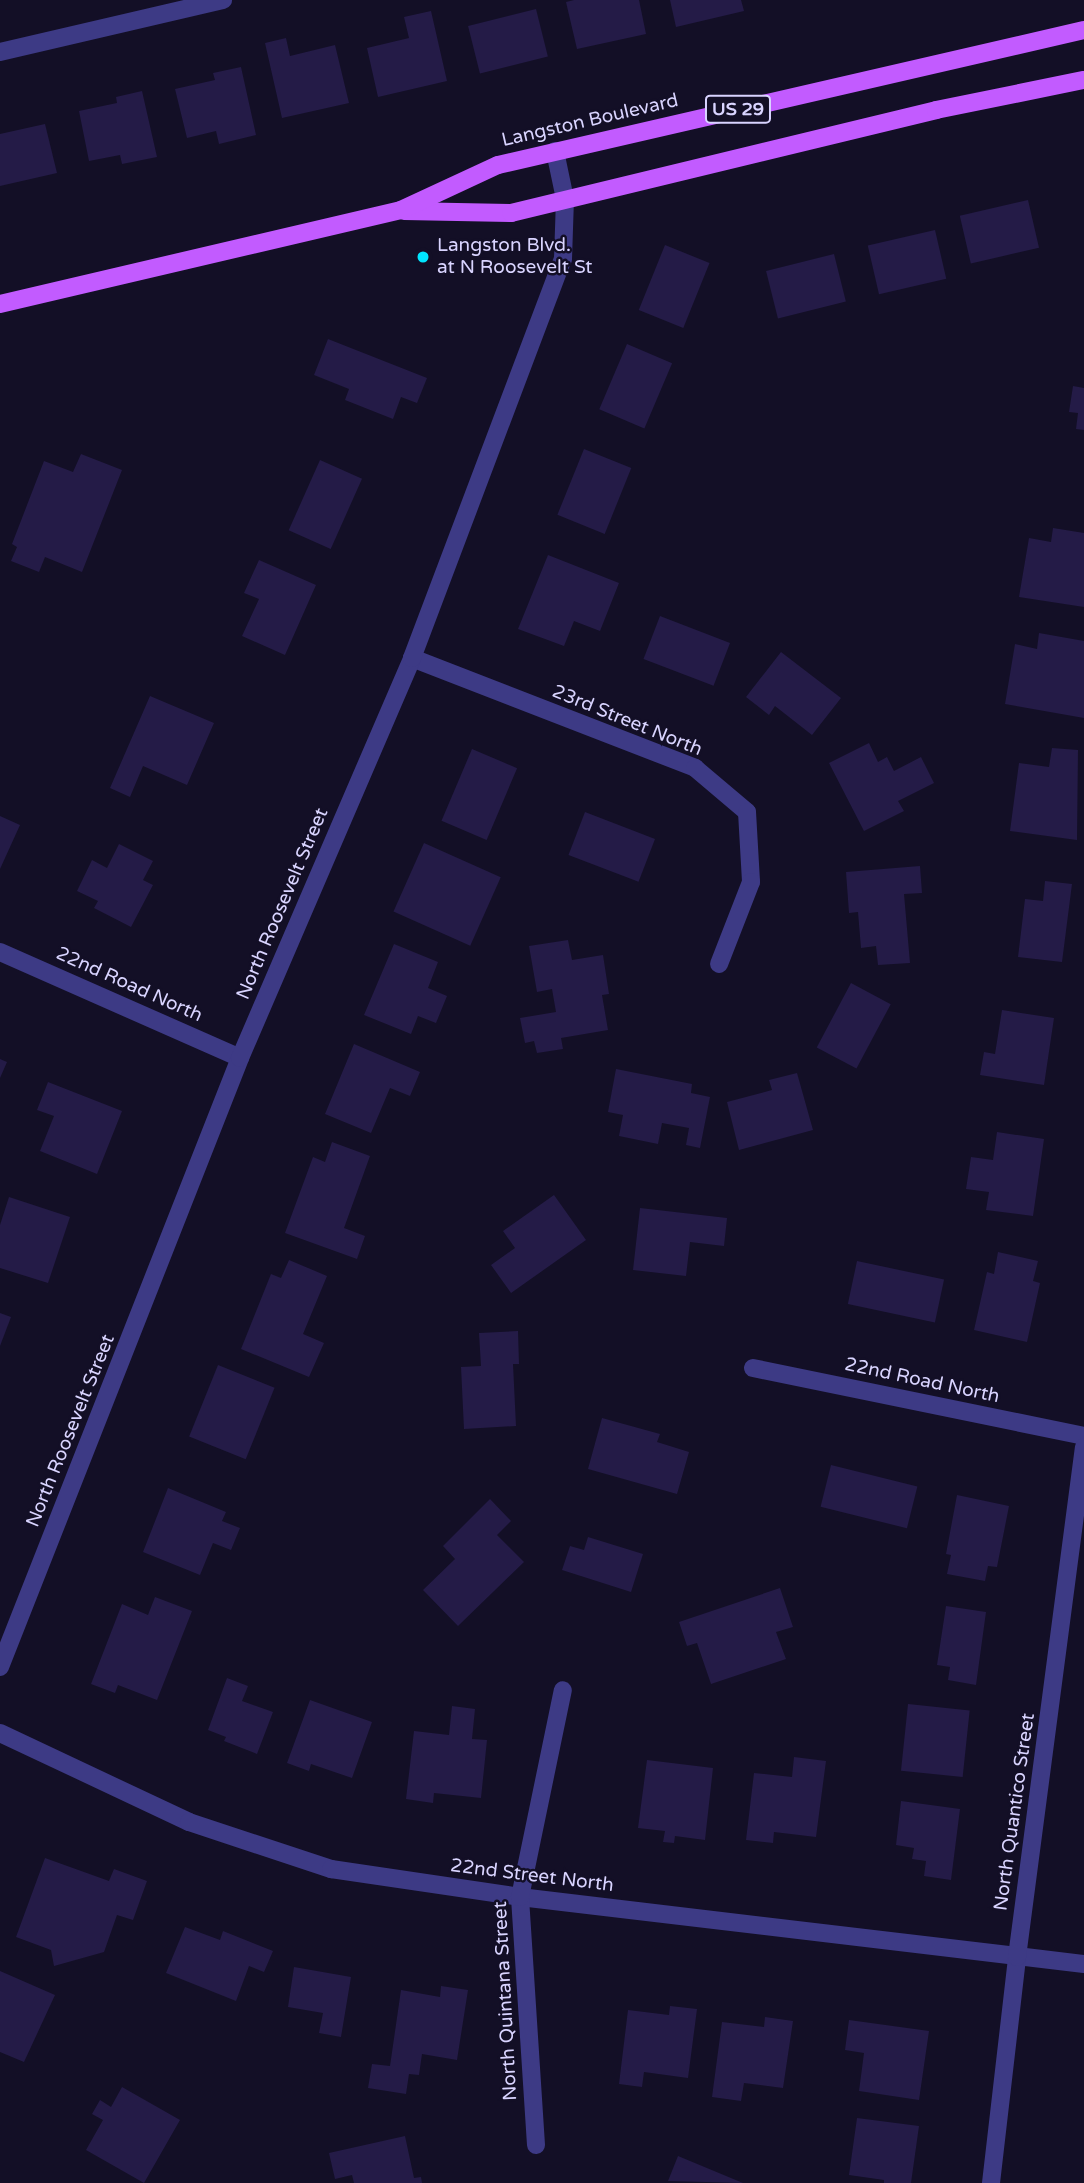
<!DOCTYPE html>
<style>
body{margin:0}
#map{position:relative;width:1084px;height:2183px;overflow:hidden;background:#130f26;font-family:"Varela Round",sans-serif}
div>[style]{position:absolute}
.building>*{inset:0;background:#241b47;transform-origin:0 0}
.service>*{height:18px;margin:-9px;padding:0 9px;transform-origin:9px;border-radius:9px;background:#3d3a85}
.minor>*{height:18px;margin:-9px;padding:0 9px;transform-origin:9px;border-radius:9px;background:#3d3a85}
.primary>*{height:18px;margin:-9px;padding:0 9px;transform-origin:9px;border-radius:9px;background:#c25bff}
.dots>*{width:19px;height:19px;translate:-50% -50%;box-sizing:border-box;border:4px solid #130f26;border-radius:50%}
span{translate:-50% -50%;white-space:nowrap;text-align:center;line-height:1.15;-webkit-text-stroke:5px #130f26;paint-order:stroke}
.shield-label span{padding:2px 5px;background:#130f26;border:2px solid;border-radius:5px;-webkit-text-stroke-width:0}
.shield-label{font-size:18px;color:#d9d4ff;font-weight:700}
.street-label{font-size:19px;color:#d9d4ff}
.poi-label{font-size:19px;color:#d9d4ff}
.left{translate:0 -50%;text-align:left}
</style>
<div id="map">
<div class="building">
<i style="clip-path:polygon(574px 0,639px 0,646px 34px,577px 49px,566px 2px)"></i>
<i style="clip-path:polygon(670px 0,741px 0,744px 11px,676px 27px)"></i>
<i style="left:536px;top:9px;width:49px;height:70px;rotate:76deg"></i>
<i style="clip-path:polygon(431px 11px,447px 81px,378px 97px,367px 48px,409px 38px,404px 17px)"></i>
<i style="clip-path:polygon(286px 38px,290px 56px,335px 45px,349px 103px,282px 118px,265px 43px)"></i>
<i style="clip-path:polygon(241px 67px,256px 135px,219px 144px,216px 131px,187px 138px,175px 89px,215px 80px,213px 73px)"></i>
<i style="clip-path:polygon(142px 91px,157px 157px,122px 164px,120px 155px,89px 161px,79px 111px,117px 103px,116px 97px)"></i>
<i style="clip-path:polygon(45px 124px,57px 173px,0 186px,0 134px)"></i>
<i style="left:1028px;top:200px;width:49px;height:70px;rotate:77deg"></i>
<i style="left:935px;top:230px;width:50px;height:69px;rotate:77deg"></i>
<i style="left:665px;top:245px;width:48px;height:70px;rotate:22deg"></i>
<i style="left:834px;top:254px;width:49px;height:70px;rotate:76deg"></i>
<i style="clip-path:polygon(328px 339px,427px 378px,417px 403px,401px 397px,393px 419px,345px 400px,349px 389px,314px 375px)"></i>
<i style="left:627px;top:344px;width:49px;height:71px;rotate:23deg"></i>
<i style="clip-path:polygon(1073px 386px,1084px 388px,1084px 430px,1076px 429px,1078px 413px,1069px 412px)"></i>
<i style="left:584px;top:449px;width:51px;height:71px;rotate:22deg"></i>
<i style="clip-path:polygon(81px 454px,122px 470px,82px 572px,45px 557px,39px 572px,11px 561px,17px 547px,12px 544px,44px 461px,73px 472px)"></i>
<i style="left:320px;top:460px;width:46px;height:77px;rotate:24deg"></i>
<i style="clip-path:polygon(1053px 528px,1084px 533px,1084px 607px,1019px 597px,1029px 538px,1051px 542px)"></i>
<i style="clip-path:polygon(548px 555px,619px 583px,600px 631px,574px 621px,564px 646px,518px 629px)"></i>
<i style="clip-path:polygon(259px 560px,316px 585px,285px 655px,242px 636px,259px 599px,244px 593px)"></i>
<i style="left:660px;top:616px;width:75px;height:46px;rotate:21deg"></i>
<i style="clip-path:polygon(1039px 633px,1084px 641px,1084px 718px,1005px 704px,1015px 644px,1037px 649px)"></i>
<i style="clip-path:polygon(781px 652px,841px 698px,812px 735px,775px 706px,769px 715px,746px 697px)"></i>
<i style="clip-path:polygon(150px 696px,214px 723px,187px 785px,143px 766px,130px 797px,110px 788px)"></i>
<i style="clip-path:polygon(869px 743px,878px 762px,887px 757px,894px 771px,921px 757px,934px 783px,898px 801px,904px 811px,864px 831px,829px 763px)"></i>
<i style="clip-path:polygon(1052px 748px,1078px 750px,1077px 840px,1010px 831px,1019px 763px,1049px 767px)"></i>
<i style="left:472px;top:749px;width:49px;height:78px;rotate:23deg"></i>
<i style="left:585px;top:812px;width:75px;height:46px;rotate:21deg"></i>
<i style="clip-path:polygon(0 816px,20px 825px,0 869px)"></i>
<i style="left:424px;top:843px;width:84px;height:75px;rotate:24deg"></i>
<i style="clip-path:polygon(119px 844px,153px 861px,143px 880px,153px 885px,131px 927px,94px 908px,98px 901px,77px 891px,92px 860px,107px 868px)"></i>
<i style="clip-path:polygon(920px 866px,922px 893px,904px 894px,910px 963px,878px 965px,876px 946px,861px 948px,858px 912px,849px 913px,846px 872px)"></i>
<i style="clip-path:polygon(1045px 881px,1072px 884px,1062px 962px,1018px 957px,1025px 899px,1043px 901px)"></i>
<i style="clip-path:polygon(568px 940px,572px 960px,603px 955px,609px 994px,602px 995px,608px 1030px,561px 1038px,563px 1049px,537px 1053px,534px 1041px,525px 1043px,520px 1018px,556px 1012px,552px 989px,537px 992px,529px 946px)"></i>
<i style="clip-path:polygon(394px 944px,438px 962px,428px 988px,447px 996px,436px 1023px,418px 1016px,411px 1034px,364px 1015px)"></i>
<i style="left:851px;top:983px;width:45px;height:73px;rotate:28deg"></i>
<i style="clip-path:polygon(1002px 1010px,1054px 1018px,1044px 1085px,980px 1075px,984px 1052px,995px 1054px)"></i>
<i style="clip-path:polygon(354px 1044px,420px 1072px,410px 1096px,390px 1088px,371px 1133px,325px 1114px)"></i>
<i style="clip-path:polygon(0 1059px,7px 1062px,0 1078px)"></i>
<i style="clip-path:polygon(616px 1069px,692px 1084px,691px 1093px,710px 1097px,700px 1148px,686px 1145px,689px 1128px,662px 1123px,658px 1144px,619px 1136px,623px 1115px,608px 1112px)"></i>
<i style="clip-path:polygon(797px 1073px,813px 1130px,739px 1150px,727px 1102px,772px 1090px,769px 1080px)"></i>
<i style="clip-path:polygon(48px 1082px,122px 1111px,97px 1174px,40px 1151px,54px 1116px,37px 1110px)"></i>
<i style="clip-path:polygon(997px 1132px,1044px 1139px,1033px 1216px,986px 1210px,989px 1192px,966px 1189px,971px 1157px,993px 1160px)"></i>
<i style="clip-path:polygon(332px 1142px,370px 1156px,344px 1228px,365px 1236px,357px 1259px,285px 1233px,313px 1157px,325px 1162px)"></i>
<i style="clip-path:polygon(554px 1195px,586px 1240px,511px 1293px,491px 1265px,515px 1248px,503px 1231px)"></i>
<i style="clip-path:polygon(9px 1197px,70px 1217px,48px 1283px,0 1268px,0 1225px)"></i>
<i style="clip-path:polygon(640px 1208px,727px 1218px,724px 1246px,690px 1242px,686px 1276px,633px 1270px)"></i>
<i style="clip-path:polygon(998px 1252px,1038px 1261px,1033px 1281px,1040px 1283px,1027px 1342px,974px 1330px,987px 1272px,994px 1274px)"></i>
<i style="clip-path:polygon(289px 1260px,327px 1276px,303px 1334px,324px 1343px,309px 1377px,241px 1349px,271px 1274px,281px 1278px)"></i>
<i style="left:857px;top:1261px;width:89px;height:44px;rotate:12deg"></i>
<i style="clip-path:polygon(0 1313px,11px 1317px,0 1346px)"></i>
<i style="clip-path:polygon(518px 1331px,519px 1364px,513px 1364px,516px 1426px,464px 1429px,461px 1367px,481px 1366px,479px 1333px)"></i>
<i style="left:218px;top:1365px;width:61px;height:77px;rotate:22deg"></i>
<i style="clip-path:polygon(602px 1418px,660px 1434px,657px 1442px,689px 1452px,677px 1494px,588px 1469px)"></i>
<i style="left:831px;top:1465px;width:89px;height:43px;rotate:14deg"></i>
<i style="clip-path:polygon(168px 1488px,226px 1512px,222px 1521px,240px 1528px,231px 1550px,213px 1543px,200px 1575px,143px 1552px)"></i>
<i style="clip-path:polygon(957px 1495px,1009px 1506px,997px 1567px,988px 1566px,985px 1581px,947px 1574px,951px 1555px,946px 1554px)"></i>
<i style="clip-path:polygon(490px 1499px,511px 1521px,497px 1535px,524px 1562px,458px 1626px,423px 1590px,455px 1559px,443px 1546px)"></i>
<i style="clip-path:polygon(588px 1537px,643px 1554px,631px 1592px,562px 1570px,570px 1546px,584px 1550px)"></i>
<i style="clip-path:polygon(780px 1588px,793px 1627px,776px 1632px,786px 1659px,711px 1684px,697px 1643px,687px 1646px,679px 1622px)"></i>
<i style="clip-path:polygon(155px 1597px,192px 1611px,157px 1700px,118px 1685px,115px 1693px,91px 1684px,122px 1604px,148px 1615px)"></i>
<i style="clip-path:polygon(946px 1606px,986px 1612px,976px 1685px,948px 1680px,950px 1667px,937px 1665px)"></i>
<i style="clip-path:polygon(227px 1678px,248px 1686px,242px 1701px,273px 1712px,257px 1754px,224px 1741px,226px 1737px,208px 1730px)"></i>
<i style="clip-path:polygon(310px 1700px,372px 1722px,352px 1778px,311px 1764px,309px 1771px,287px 1763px)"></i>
<i style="left:908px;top:1704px;width:62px;height:67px;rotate:6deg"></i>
<i style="clip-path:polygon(452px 1706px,475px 1709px,472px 1739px,487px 1740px,481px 1798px,434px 1793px,433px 1803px,406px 1799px,414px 1731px,449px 1735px)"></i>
<i style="clip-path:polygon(794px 1757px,826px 1761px,816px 1837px,774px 1832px,773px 1843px,746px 1840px,754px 1773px,792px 1777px)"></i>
<i style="clip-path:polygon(647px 1760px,713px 1768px,705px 1840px,675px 1836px,674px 1843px,663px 1842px,665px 1831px,638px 1828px)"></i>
<i style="clip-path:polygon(901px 1801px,960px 1809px,951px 1880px,924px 1876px,926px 1861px,912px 1859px,914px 1848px,896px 1845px)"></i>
<i style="clip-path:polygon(45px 1858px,109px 1881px,114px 1869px,147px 1881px,133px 1920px,117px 1915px,104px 1952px,54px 1966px,51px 1950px,16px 1937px)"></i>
<i style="clip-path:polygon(185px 1927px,220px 1940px,223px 1931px,273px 1951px,264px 1972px,249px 1966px,236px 2001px,166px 1973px)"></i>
<i style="clip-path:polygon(294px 1967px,351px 1977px,341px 2037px,319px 2033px,323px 2013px,288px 2007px)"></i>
<i style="clip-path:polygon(0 1971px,55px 1995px,24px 2062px,0 2052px)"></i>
<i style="clip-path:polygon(441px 1986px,468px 1990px,457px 2060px,422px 2054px,419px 2075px,409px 2074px,406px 2094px,368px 2088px,372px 2064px,390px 2066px,401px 1990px,440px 1997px)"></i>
<i style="clip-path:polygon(670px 2006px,697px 2009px,688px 2078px,644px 2072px,642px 2087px,619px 2084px,628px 2010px,669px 2015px)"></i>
<i style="clip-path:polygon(765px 2017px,793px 2021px,783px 2088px,744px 2083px,741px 2101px,712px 2097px,722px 2022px,764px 2027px)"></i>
<i style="clip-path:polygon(849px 2020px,929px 2031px,919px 2100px,859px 2091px,864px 2053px,845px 2050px)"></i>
<i style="clip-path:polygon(122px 2087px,180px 2120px,144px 2183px,86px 2150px,103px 2120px,92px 2114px,100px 2100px,111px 2107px)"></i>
<i style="clip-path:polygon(857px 2118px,919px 2126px,911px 2183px,884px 2183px,884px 2180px,849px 2175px)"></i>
<i style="clip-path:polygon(405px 2136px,414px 2178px,421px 2177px,422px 2183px,354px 2183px,352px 2175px,335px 2179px,329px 2153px)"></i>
<i style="clip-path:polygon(678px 2156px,743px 2183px,668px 2181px)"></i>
</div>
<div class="service">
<i style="left:0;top:52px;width:229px;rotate:-13.1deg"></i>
</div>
<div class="minor">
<i style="left:412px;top:658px;width:304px;rotate:21.2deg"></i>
<i style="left:695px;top:768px;width:68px;rotate:40.2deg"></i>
<i style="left:747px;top:812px;width:70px;rotate:86.7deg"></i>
<i style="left:751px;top:882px;width:88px;rotate:111.3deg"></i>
<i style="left:0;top:952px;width:262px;rotate:23.8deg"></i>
<i style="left:753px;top:1368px;width:338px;rotate:11.6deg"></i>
<i style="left:0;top:1667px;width:655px;rotate:-68.49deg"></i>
<i style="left:240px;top:1058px;width:435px;rotate:-66.7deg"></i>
<i style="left:412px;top:658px;width:427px;rotate:-69.3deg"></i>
<i style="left:563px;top:259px;width:60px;rotate:-88.1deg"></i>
<i style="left:565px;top:199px;width:49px;rotate:-101.8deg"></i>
<i style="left:0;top:1733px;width:209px;rotate:25.2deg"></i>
<i style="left:189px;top:1822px;width:150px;rotate:18.3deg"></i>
<i style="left:331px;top:1869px;width:191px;rotate:8.4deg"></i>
<i style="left:520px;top:1897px;width:568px;rotate:6.77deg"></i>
<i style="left:536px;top:2145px;width:249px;rotate:-93.7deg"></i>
<i style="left:520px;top:1897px;width:211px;rotate:-78.3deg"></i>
<i style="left:991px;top:2183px;width:227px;rotate:-83.4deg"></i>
<i style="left:1017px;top:1957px;width:514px;rotate:-82.52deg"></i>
</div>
<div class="primary">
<i style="left:404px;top:211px;width:107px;rotate:1.1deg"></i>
<i style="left:511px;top:213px;width:437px;rotate:-13.6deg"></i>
<i style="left:936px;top:110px;width:151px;rotate:-11.5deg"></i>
<i style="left:0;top:304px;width:412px;rotate:-13.2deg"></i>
<i style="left:401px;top:210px;width:107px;rotate:-24.9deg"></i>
<i style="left:498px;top:165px;width:601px;rotate:-12.97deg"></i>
</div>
<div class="dots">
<i style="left:423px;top:257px;background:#00e5ff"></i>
</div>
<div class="shield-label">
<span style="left:738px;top:109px">US 29</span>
</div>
<div class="street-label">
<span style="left:590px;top:121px;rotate:-13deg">Langston Boulevard</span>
<span style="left:627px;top:721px;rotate:22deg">23rd Street North</span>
<span style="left:283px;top:904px;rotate:-67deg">North Roosevelt Street</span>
<span style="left:129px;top:985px;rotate:24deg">22nd Road North</span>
<span style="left:922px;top:1381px;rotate:12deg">22nd Road North</span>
<span style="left:71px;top:1431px;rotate:-68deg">North Roosevelt Street</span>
<span style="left:1015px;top:1812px;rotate:-82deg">North Quantico Street</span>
<span style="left:532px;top:1876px;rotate:7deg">22nd Street North</span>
<span style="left:506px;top:2001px;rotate:-93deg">North Quintana Street</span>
</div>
<div class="poi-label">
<span class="left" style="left:437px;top:257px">Langston Blvd.<br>at N Roosevelt St</span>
</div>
</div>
